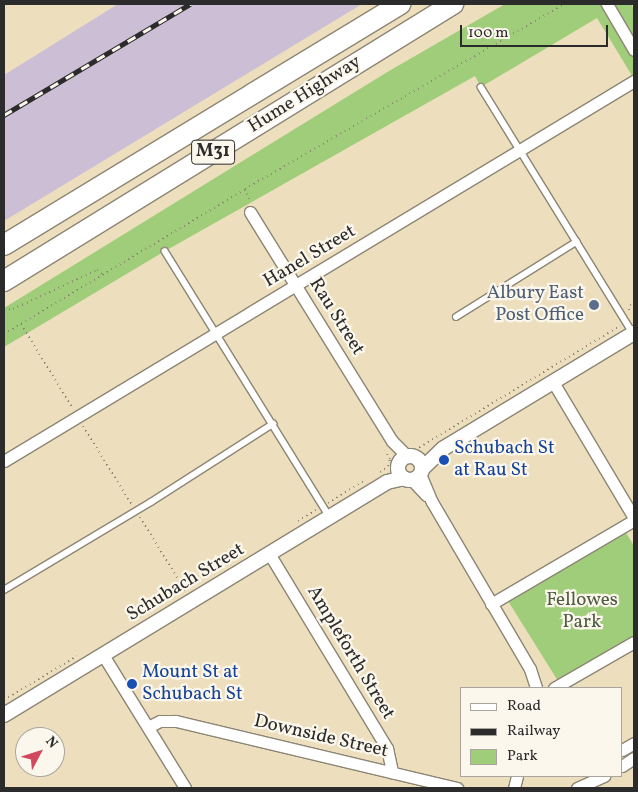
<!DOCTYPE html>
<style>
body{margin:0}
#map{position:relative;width:638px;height:792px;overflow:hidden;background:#eddfbe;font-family:Vollkorn,serif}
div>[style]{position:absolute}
.industrial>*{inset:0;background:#ccbed4}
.green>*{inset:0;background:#a0cd7a}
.path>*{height:2px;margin-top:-1px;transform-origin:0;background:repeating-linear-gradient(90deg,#8c8574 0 1px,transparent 0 5px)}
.roads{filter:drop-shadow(1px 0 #8c8574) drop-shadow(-1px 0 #8c8574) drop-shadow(0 1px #8c8574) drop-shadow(0 -1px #8c8574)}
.service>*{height:5.5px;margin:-2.75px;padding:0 2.75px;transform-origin:2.75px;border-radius:2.75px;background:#fff}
.minor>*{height:11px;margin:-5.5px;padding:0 5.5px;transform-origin:5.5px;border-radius:5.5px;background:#fff}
.tertiary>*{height:14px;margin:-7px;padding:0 7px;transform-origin:7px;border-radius:7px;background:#fff}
.tertiary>.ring{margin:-7px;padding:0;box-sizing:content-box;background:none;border:14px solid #fff;border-radius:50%}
.motorway>*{height:20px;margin:-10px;padding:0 10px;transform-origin:10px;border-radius:10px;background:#fff}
.rail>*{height:5px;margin-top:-2.5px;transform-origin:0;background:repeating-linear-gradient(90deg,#fbf7ec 0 9px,#2b2b2b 0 18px);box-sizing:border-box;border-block:1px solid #2b2b2b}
.dots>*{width:14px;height:14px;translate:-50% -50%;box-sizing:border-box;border:2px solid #fbf7ec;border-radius:50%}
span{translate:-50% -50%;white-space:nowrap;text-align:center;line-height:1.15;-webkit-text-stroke:4.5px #fbf7ec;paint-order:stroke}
.shield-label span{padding:1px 4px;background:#fbf7ec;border:1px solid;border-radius:4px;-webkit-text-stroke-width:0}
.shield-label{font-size:18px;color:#2b2b2b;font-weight:700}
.street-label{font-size:19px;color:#2b2b2b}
.service-label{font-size:19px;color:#4e5e75}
.right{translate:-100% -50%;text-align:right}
.transit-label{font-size:19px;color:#164399}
.left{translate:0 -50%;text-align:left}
.park-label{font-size:19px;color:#4e5c43}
.frame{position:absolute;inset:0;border:5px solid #2b2b2b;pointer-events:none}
.legend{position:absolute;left:460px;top:687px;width:162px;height:90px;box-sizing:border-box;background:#fbf7ec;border:1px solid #a8a59f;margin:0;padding:6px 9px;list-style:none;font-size:15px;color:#2b2b2b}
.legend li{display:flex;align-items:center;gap:10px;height:25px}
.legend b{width:25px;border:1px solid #a8a59f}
.north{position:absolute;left:15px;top:727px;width:50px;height:50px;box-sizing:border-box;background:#fbf7ec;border:1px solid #a8a59f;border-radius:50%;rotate:50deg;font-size:14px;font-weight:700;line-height:20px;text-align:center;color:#2b2b2b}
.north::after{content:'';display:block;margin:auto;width:18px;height:22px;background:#d1495b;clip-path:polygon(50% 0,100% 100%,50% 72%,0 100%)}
.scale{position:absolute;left:460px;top:25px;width:148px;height:22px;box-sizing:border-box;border:2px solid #2b2b2b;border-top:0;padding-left:6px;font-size:15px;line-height:18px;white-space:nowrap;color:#2b2b2b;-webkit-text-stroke:4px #fbf7ec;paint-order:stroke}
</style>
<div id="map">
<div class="industrial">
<i style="clip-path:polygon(118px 4px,362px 4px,4px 221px,4px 75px)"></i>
</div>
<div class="green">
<i style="clip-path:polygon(505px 4px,631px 4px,634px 9px,634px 79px,597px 18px,481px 87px,475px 76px,165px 251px,4px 347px,4px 308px,389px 71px)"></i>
<i style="clip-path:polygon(625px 531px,634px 546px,634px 636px,558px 681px,508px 601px)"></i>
</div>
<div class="path">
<i style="left:245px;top:189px;width:14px;rotate:69deg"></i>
<i style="left:4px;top:310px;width:9px;rotate:-6deg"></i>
<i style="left:13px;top:309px;width:93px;rotate:-24.9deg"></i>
<i style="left:97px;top:270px;width:8px;rotate:40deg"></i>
<i style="left:629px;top:310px;width:5px;rotate:-79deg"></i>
<i style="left:630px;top:305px;width:5px;rotate:-37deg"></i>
<i style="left:21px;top:324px;width:100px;rotate:58.5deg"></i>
<i style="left:4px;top:334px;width:281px;rotate:-31deg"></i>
<i style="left:245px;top:189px;width:369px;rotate:-30.1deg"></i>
<i style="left:83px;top:426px;width:93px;rotate:58.2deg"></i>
<i style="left:415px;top:450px;width:240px;rotate:-31.2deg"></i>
<i style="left:380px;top:472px;width:10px;rotate:-37deg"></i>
<i style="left:388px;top:466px;width:7px;rotate:-74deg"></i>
<i style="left:390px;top:459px;width:10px;rotate:-119deg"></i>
<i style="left:328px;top:503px;width:44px;rotate:-31.9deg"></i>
<i style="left:140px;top:517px;width:88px;rotate:58.5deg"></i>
<i style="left:298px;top:521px;width:21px;rotate:-31deg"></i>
<i style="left:4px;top:700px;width:85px;rotate:-31.1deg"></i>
</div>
<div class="roads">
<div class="service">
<i style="left:481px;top:87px;width:289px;rotate:58.3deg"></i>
<i style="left:165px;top:251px;width:312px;rotate:58.2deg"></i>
<i style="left:456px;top:317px;width:142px;rotate:-32deg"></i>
<i style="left:4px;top:590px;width:171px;rotate:-30.9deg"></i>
<i style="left:151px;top:502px;width:145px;rotate:-32.6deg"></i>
</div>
<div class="minor">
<i style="left:607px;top:4px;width:53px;rotate:59.6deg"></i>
<i style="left:250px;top:212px;width:269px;rotate:58.2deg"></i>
<i style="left:392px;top:441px;width:23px;rotate:45deg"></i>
<i style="left:553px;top:382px;width:158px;rotate:59.2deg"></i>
<i style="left:4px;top:461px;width:736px;rotate:-31.1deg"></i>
<i style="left:420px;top:474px;width:30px;rotate:67deg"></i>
<i style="left:432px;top:502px;width:194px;rotate:59.6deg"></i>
<i style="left:530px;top:669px;width:20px;rotate:72deg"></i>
<i style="left:412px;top:480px;width:21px;rotate:47deg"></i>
<i style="left:270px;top:555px;width:226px;rotate:58.8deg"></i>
<i style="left:387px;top:748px;width:25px;rotate:78deg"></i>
<i style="left:491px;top:604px;width:166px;rotate:-30.4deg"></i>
<i style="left:103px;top:655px;width:156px;rotate:58.3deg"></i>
<i style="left:554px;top:688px;width:92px;rotate:-29.9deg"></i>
<i style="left:148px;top:727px;width:13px;rotate:-27deg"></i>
<i style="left:160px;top:721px;width:16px"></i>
<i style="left:176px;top:721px;width:289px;rotate:13.4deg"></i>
<i style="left:622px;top:750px;width:14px;rotate:-30deg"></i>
<i style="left:622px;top:766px;width:14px;rotate:-34deg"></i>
<i style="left:514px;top:788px;width:12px;rotate:-76deg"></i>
<i style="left:577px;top:788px;width:30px;rotate:-24deg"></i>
</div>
<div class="tertiary">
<i class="ring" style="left:398px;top:456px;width:10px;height:10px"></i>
<i style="left:422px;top:469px;width:30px;rotate:-44deg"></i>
<i style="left:444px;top:448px;width:222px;rotate:-31.2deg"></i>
<i style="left:4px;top:715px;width:448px;rotate:-31.3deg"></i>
<i style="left:387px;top:482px;width:17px;rotate:-13deg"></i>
</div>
<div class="motorway">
<i style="left:4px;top:245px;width:464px;rotate:-31.3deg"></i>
<i style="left:4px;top:281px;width:528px;rotate:-31.67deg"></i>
</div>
</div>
<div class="rail">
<i style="left:4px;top:115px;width:217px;rotate:-30.8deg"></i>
</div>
<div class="dots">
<i style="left:594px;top:305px;background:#5c6f8a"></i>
<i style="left:444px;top:460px;background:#1a4fb4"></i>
<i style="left:132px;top:684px;background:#1a4fb4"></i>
</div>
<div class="shield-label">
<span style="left:213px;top:152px">M31</span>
</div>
<div class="street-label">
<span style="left:305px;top:95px;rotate:-32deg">Hume Highway</span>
<span style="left:310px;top:257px;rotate:-31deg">Hanel Street</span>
<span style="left:336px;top:317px;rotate:58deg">Rau Street</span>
<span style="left:186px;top:583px;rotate:-31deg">Schubach Street</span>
<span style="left:350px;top:653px;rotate:59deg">Ampleforth Street</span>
<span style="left:321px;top:737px;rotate:13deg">Downside Street</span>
</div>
<div class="service-label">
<span class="right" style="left:584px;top:305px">Albury East<br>Post Office</span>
</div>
<div class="transit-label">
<span class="left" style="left:454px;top:460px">Schubach St<br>at Rau St</span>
<span class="left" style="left:142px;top:684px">Mount St at<br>Schubach St</span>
</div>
<div class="park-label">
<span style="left:582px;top:612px">Fellowes<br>Park</span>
</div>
<div class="frame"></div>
<ul class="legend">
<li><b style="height:6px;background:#fff"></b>Road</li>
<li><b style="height:6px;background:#2b2b2b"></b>Railway</li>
<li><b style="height:14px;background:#a0cd7a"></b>Park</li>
</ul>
<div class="north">N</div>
<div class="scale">100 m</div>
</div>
